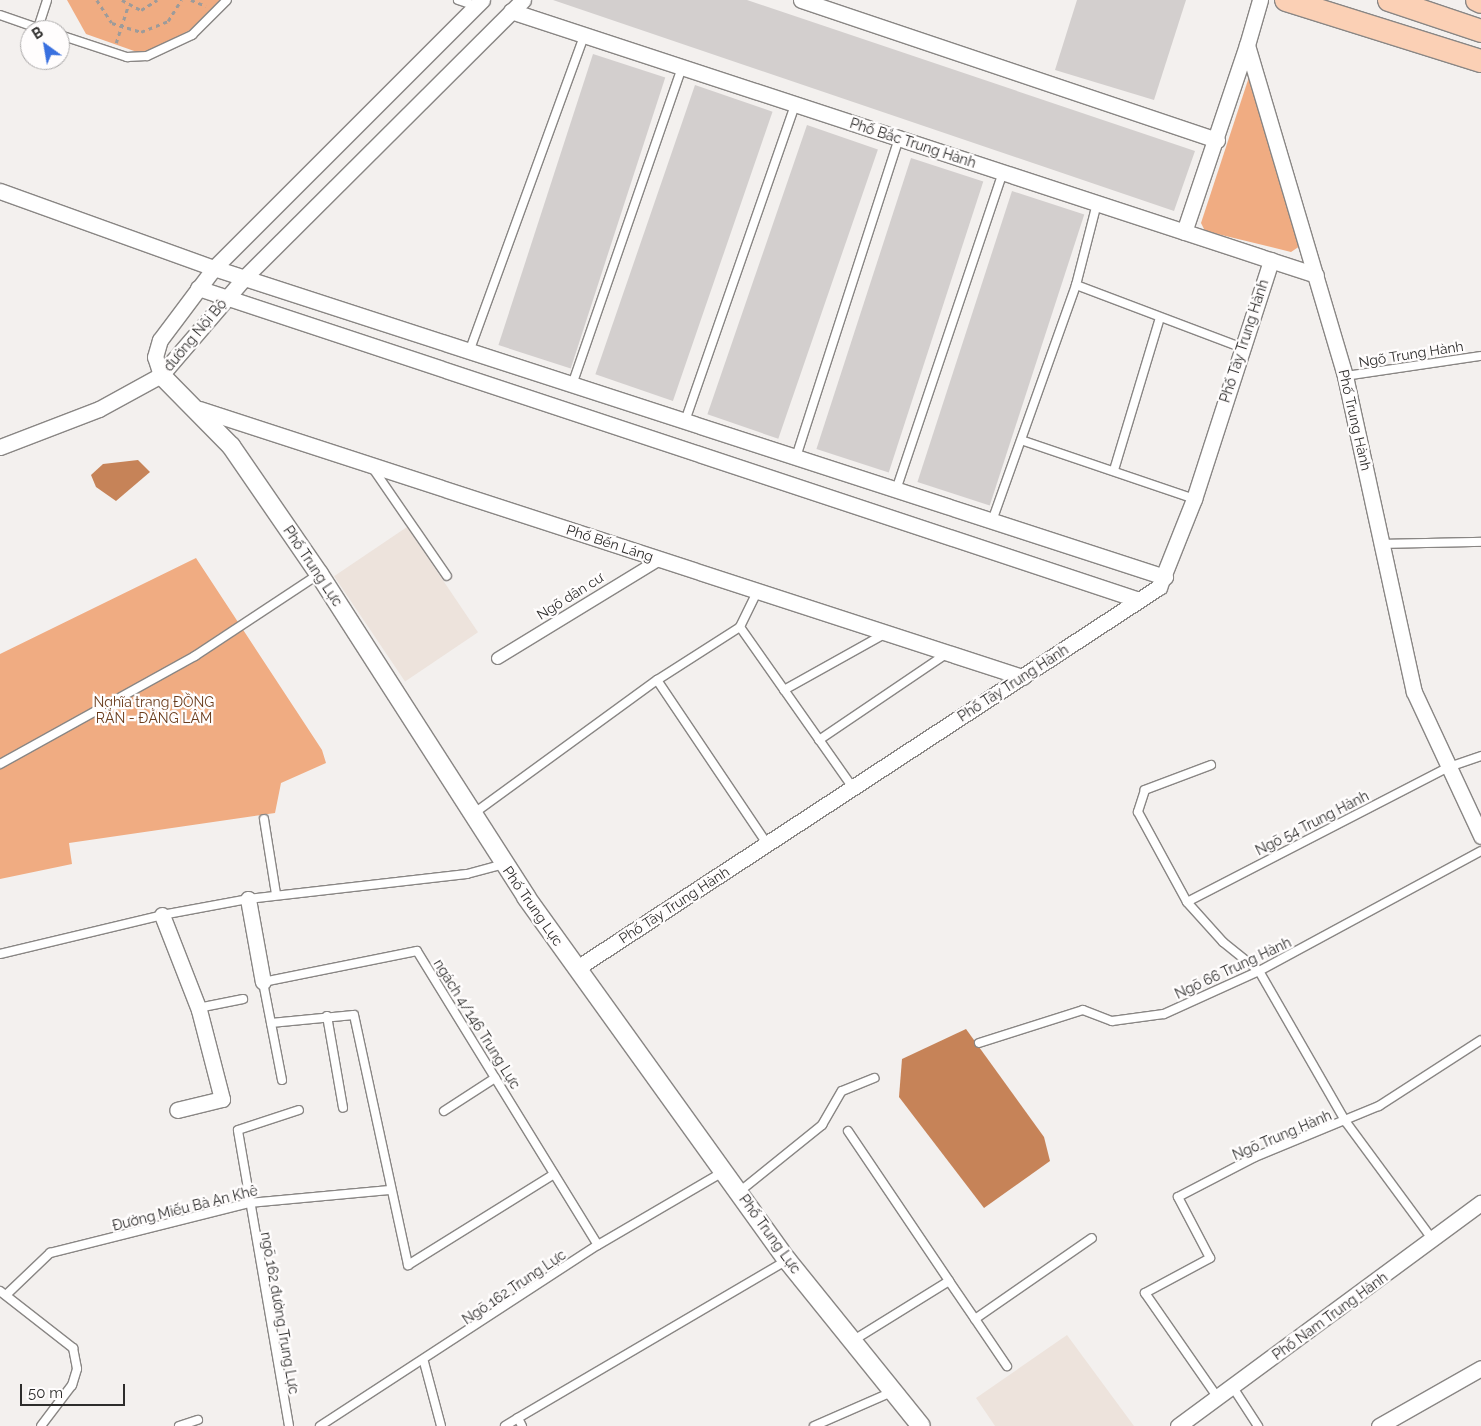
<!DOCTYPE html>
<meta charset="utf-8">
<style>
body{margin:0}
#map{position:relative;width:1481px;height:1426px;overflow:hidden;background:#f3f0ee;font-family:Raleway,sans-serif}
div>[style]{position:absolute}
.built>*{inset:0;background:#ede3dc;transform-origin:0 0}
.green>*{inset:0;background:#f0ac82}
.water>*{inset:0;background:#c68358}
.building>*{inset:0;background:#d3cfce;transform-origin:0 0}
.path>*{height:2.5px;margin-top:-1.25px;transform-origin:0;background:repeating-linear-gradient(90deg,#9d9b9a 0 4px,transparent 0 8px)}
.roads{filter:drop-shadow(1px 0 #898684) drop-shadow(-1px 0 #898684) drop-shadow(0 1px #898684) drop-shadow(0 -1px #898684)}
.service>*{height:8px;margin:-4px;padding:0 4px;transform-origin:4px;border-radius:4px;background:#fff}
.pedestrian>*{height:11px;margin:-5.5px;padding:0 5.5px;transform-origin:5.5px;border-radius:5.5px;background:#fff}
.minor>*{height:15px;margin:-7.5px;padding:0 7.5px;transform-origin:7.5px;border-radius:7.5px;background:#fff}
.tertiary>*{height:18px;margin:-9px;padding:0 9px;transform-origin:9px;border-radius:9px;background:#fff}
.primary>*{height:22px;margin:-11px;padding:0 11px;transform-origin:11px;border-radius:11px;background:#fbd0b5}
span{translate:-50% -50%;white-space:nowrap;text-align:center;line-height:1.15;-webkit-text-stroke:4.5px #fffdfd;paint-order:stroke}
.street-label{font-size:14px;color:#2d2c2b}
.park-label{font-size:14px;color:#693b1b}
.north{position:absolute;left:20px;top:20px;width:50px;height:50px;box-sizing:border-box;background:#fffdfd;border:1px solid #aba9a9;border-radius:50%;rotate:328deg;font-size:14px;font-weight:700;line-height:20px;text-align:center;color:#2d2c2b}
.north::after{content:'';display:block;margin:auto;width:18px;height:22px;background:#3970df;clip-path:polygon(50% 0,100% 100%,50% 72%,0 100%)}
.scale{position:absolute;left:20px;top:1384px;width:105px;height:22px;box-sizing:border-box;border:2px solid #2d2c2b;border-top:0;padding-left:6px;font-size:15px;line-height:18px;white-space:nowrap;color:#2d2c2b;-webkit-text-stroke:4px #fffdfd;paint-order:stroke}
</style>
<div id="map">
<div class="built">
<i style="left:407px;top:527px;width:127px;height:88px;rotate:56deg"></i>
<i style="clip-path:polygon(1067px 1335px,1134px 1426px,995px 1426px,976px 1398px)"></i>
</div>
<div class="green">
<i style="clip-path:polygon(67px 0,222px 0,190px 30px,152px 50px,137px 52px,86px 34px)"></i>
<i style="clip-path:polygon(1249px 77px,1303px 244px,1291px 252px,1205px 231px,1201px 223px)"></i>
<i style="clip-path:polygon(196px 558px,322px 750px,326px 763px,281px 783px,275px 813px,69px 843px,72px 864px,0 879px,0 654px)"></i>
</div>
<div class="water">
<i style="clip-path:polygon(138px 460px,150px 472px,116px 501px,96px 487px,91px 475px,103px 464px)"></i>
<i style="clip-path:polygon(966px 1029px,1044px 1137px,1050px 1161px,984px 1208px,899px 1097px,902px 1059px)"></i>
</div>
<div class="building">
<i style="clip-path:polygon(553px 0,747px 0,1195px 151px,1174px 211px)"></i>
<i style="clip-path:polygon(1077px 0,1186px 0,1154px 100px,1055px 70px)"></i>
<i style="left:593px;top:54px;width:76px;height:306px;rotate:18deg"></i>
<i style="left:695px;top:85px;width:82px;height:306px;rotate:19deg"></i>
<i style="left:807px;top:125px;width:75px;height:306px;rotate:19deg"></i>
<i style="left:911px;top:158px;width:76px;height:306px;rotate:18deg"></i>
<i style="left:1012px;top:191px;width:76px;height:306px;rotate:18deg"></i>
</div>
<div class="path">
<i style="left:97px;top:0;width:27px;rotate:57deg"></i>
<i style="left:112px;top:23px;width:30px;rotate:17deg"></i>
<i style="left:141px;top:32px;width:29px;rotate:-22deg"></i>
<i style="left:168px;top:21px;width:25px;rotate:-58deg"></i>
<i style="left:122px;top:0;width:21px;rotate:28deg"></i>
<i style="left:141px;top:10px;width:19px;rotate:-32deg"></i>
<i style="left:191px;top:0;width:16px;rotate:22deg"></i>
<i style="left:116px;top:43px;width:39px;rotate:-72deg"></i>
</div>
<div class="roads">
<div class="service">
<i style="left:458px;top:0;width:19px;rotate:18deg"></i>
<i style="left:0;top:15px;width:46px;rotate:19.2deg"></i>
<i style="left:38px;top:28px;width:29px;rotate:-72deg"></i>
<i style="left:60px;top:35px;width:71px;rotate:18.2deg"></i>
<i style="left:127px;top:57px;width:20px;rotate:-3deg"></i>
<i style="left:147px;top:56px;width:50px;rotate:-25deg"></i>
<i style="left:192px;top:35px;width:49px;rotate:-45deg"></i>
<i style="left:1076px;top:285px;width:175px;rotate:20.7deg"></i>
<i style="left:469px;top:352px;width:336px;rotate:-70deg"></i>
<i style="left:1345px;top:376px;width:137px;rotate:-8.4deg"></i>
<i style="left:572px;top:385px;width:336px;rotate:-70.9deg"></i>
<i style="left:685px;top:421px;width:335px;rotate:-70.8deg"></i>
<i style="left:1024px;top:441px;width:180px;rotate:18.8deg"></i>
<i style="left:796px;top:457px;width:334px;rotate:-72.1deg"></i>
<i style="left:372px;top:467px;width:132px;rotate:55.5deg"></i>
<i style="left:1114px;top:470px;width:159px;rotate:-73.2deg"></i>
<i style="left:896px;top:490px;width:336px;rotate:-71.4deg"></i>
<i style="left:992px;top:521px;width:251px;rotate:-70.4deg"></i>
<i style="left:1076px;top:285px;width:85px;rotate:-75.6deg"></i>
<i style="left:1383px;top:544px;width:98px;rotate:-1.2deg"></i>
<i style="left:757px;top:592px;width:39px;rotate:116deg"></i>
<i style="left:740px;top:627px;width:98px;rotate:147.4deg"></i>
<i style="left:657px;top:680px;width:197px;rotate:56.1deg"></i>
<i style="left:740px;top:627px;width:197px;rotate:54.9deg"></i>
<i style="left:784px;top:690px;width:115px;rotate:-29.2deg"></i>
<i style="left:819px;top:740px;width:153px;rotate:-34.1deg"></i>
<i style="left:0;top:764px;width:223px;rotate:-29deg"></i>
<i style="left:195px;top:656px;width:149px;rotate:-33.5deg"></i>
<i style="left:1211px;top:765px;width:71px;rotate:159.3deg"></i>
<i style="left:1145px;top:790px;width:23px;rotate:108deg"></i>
<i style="left:1138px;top:812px;width:102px;rotate:61.4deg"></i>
<i style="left:1187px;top:902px;width:54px;rotate:48deg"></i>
<i style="left:1223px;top:942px;width:46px;rotate:38.9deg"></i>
<i style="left:1259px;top:971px;width:174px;rotate:60.1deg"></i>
<i style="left:1346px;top:1122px;width:147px;rotate:53.6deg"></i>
<i style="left:473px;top:814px;width:228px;rotate:-36.1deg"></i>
<i style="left:264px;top:819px;width:76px;rotate:80.9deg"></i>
<i style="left:1187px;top:902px;width:295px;rotate:-27.3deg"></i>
<i style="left:1449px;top:767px;width:34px;rotate:-19deg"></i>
<i style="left:0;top:954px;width:167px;rotate:-13.5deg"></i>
<i style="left:162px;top:915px;width:87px;rotate:-10.5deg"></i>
<i style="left:248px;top:899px;width:220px;rotate:-6.5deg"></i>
<i style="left:467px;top:874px;width:38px;rotate:-15deg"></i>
<i style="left:198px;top:1008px;width:46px;rotate:-11.3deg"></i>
<i style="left:327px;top:1016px;width:93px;rotate:80.1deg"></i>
<i style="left:271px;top:1023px;width:83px;rotate:-5.5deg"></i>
<i style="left:354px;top:1015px;width:256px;rotate:77.8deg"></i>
<i style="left:408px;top:1265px;width:172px;rotate:-31.9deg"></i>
<i style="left:979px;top:1043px;width:109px;rotate:-17.6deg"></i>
<i style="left:1083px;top:1010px;width:31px;rotate:21deg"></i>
<i style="left:1112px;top:1021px;width:52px;rotate:-7.7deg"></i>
<i style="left:1164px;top:1014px;width:104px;rotate:-24.4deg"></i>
<i style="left:1259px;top:971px;width:252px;rotate:-28.4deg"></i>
<i style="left:282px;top:1080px;width:100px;rotate:-101deg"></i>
<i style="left:263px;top:982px;width:157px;rotate:-11.4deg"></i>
<i style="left:417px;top:951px;width:345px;rotate:58.4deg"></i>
<i style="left:444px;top:1111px;width:61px;rotate:-32.9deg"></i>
<i style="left:848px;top:1131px;width:181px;rotate:56deg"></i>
<i style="left:949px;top:1281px;width:112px;rotate:148.2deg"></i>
<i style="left:739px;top:1192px;width:107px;rotate:-38.9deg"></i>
<i style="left:822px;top:1125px;width:39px;rotate:-60deg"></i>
<i style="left:842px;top:1091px;width:35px;rotate:-22deg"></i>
<i style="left:949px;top:1281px;width:46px;rotate:55.6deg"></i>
<i style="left:975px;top:1319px;width:142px;rotate:-34.7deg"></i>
<i style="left:0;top:1291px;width:93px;rotate:38deg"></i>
<i style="left:73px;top:1348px;width:21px;rotate:79deg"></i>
<i style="left:77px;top:1369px;width:17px;rotate:107deg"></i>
<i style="left:72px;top:1385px;width:51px;rotate:127.1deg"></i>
<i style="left:6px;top:1295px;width:61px;rotate:-43.7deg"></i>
<i style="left:50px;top:1253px;width:205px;rotate:-14.1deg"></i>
<i style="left:249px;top:1203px;width:141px;rotate:-5.3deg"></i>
<i style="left:975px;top:1319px;width:57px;rotate:55.8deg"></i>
<i style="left:424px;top:1362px;width:66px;rotate:75.1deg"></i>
<i style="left:1232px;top:1386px;width:48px;rotate:57deg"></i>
<i style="left:1218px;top:1398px;width:128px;rotate:-124.8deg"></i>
<i style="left:1145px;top:1293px;width:74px;rotate:-28.3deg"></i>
<i style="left:1210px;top:1258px;width:69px;rotate:-117.7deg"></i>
<i style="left:1178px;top:1197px;width:87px;rotate:-27.5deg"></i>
<i style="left:1255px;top:1157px;width:134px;rotate:-22.4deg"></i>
<i style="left:1379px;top:1106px;width:121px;rotate:-32.9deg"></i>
<i style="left:179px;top:1426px;width:20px;rotate:-18deg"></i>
<i style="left:289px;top:1426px;width:300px;rotate:-99.8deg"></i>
<i style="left:238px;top:1130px;width:64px;rotate:-18.2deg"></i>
<i style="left:320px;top:1426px;width:332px;rotate:-33.1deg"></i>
<i style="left:598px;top:1245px;width:145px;rotate:-30.3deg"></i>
<i style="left:505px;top:1426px;width:15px;rotate:-32deg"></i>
<i style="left:522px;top:1426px;width:9px;rotate:-117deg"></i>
<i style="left:518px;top:1418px;width:312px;rotate:-30.4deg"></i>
<i style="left:814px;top:1426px;width:85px;rotate:-23.6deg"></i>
</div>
<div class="pedestrian">
<i style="left:497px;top:658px;width:190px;rotate:-31.4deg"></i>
</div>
<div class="minor">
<i style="left:801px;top:0;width:439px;rotate:18.6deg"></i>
<i style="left:1260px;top:0;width:47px;rotate:106.1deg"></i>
<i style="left:1247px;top:45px;width:345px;rotate:73.5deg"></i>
<i style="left:1345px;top:376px;width:323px;rotate:77.7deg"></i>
<i style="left:1414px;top:692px;width:159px;rotate:65deg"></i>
<i style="left:511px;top:11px;width:847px;rotate:18.16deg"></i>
<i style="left:0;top:191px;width:227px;rotate:19.8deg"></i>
<i style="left:214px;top:268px;width:1000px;rotate:18deg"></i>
<i style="left:1184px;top:232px;width:197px;rotate:-71.4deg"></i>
<i style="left:198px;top:288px;width:991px;rotate:18.34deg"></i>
<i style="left:161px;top:375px;width:19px;rotate:-108deg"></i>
<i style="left:155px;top:357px;width:18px;rotate:-74deg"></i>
<i style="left:160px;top:340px;width:90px;rotate:-53.1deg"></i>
<i style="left:214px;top:268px;width:379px;rotate:-45deg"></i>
<i style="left:199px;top:409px;width:866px;rotate:18.04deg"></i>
<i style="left:0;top:447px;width:106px;rotate:-21deg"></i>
<i style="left:99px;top:409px;width:71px;rotate:-28.7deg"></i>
<i style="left:161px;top:375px;width:130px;rotate:-49.4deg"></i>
<i style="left:246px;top:276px;width:391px;rotate:-44.9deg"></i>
<i style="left:248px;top:899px;width:84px;rotate:79.8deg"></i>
<i style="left:162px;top:915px;width:102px;rotate:68.7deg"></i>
<i style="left:199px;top:1010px;width:92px;rotate:75.5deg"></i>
<i style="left:222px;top:1099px;width:46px;rotate:166.3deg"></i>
<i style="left:577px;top:968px;width:696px;rotate:-33.21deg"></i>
<i style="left:1159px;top:587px;width:95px;rotate:-68.3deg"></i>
<i style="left:1194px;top:499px;width:251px;rotate:-72.1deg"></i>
<i style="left:1178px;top:1426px;width:376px;rotate:-36.4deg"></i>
<i style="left:1379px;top:1426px;width:117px;rotate:-29.6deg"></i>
</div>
<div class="tertiary">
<i style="left:161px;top:375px;width:100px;rotate:45.4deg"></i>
<i style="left:231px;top:446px;width:155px;rotate:55.5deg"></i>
<i style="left:319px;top:574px;width:384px;rotate:57.3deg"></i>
<i style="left:526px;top:897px;width:447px;rotate:54.3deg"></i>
<i style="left:787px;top:1260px;width:213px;rotate:51.1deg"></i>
</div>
<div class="primary">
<i style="left:1286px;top:0;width:204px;rotate:17.4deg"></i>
<i style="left:1389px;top:0;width:97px;rotate:18.6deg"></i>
<i style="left:1477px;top:0;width:4px;rotate:27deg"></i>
</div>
</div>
<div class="street-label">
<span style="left:913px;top:143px;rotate:18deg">Phố Bắc Trung Hành</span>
<span style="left:195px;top:335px;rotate:-50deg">đường Nội Bộ</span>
<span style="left:1244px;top:341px;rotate:-72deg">Phố Tây Trung Hành</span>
<span style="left:1411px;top:354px;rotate:-9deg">Ngõ Trung Hành</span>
<span style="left:1355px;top:420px;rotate:77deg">Phố Trung Hành</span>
<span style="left:610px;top:543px;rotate:18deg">Phố Bến Láng</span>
<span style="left:313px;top:566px;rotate:56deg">Phố Trung Lực</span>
<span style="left:570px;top:596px;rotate:-32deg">Ngõ dân cư</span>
<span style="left:1013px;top:683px;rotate:-33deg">Phố Tây Trung Hành</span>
<span style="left:1312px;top:823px;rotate:-27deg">Ngõ 54 Trung Hành</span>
<span style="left:674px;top:905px;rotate:-33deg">Phố Tây Trung Hành</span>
<span style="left:533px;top:906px;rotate:55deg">Phố Trung Lực</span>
<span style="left:1233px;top:968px;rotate:-25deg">Ngõ 66 Trung Hành</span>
<span style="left:477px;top:1024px;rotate:58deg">ngách 4/146 Trung Lực</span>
<span style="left:1282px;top:1135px;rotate:-23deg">Ngõ Trung Hành</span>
<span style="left:185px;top:1208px;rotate:-14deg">Đường Miếu Bà An Khê</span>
<span style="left:770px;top:1234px;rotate:54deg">Phố Trung Lực</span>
<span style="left:514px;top:1287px;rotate:-34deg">Ngõ 162 Trung Lực</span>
<span style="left:280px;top:1313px;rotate:80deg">ngõ 162 đường Trung Lực</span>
<span style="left:1330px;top:1316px;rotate:-36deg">Phố Nam Trung Hành</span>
</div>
<div class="park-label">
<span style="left:154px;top:710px">Nghĩa trang ĐỒNG<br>RẮN - ĐẰNG LÂM</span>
</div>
<div class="north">B</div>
<div class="scale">50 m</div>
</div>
